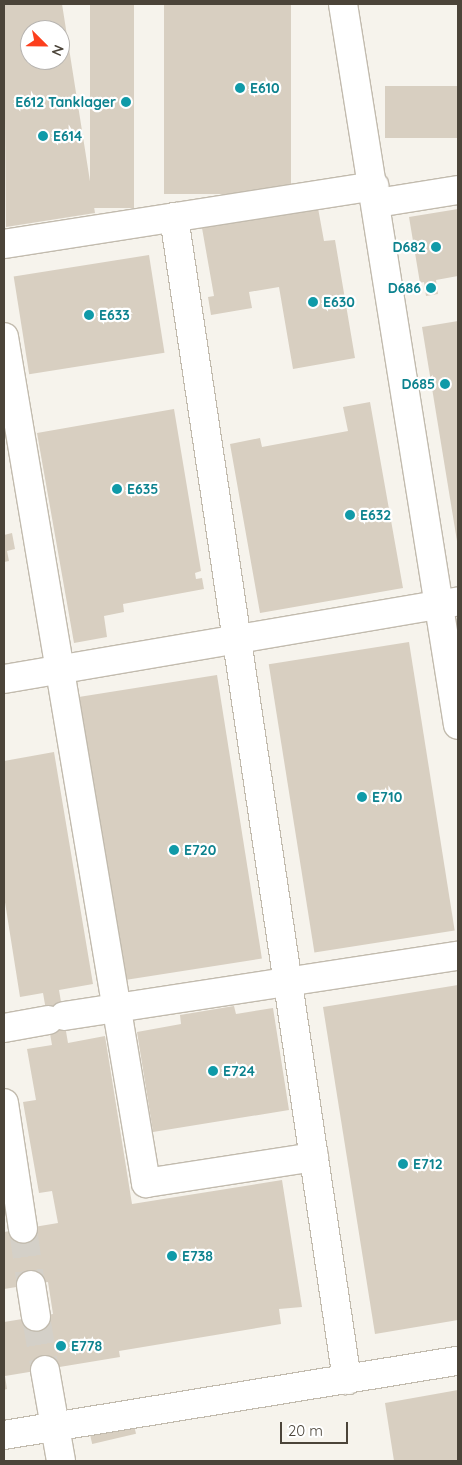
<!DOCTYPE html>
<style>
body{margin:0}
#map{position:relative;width:462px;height:1465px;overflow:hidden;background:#f6f3ec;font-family:Quicksand,sans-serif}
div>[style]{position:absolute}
.building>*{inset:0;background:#d8cfc1;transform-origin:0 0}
.minor-tunnel>*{height:28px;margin-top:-14px;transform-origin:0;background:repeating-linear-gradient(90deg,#d4d0c8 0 28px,transparent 0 42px)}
.roads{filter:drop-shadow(1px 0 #c2bbae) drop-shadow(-1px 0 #c2bbae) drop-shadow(0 1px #c2bbae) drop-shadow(0 -1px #c2bbae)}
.minor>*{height:28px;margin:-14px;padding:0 14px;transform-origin:14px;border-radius:14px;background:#fff}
.dots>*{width:14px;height:14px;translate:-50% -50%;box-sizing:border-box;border:2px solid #fff;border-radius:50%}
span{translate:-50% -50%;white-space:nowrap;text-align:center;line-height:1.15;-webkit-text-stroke:4.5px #fff;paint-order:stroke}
.culture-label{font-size:14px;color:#0d838f;font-weight:700}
.left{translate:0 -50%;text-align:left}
.right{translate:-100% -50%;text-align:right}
.frame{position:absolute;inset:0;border:5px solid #4b4439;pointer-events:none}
.north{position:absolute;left:20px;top:20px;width:50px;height:50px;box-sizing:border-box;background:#fff;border:1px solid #b7b4b0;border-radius:50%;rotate:113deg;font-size:14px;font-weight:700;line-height:20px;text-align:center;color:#4b4439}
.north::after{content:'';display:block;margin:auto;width:18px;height:22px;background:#fc3f1d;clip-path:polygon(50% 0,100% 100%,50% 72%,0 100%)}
.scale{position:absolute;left:280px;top:1422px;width:68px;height:22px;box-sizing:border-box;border:2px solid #4b4439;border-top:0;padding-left:6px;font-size:15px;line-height:18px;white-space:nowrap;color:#4b4439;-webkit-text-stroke:4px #fff;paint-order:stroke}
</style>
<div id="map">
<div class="building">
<i style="clip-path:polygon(evenodd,4px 4px,62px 4px,95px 213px,6px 227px,4px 4px,30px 30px,60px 30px,60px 60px,30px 60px,30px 30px)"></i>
<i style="left:90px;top:4px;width:44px;height:204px"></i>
<i style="left:164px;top:4px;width:127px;height:190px"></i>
<i style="left:458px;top:86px;width:52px;height:73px;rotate:90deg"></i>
<i style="clip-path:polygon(318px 208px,324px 241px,335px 240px,355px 358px,293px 369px,279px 287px,249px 292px,252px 308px,211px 315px,208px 297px,214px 296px,202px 228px)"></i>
<i style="clip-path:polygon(458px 209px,458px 276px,436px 280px,438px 294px,426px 296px,424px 282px,420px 283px,409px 217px)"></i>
<i style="left:149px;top:255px;width:99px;height:137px;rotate:81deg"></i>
<i style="clip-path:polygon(458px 321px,458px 541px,457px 541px,422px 327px)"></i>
<i style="clip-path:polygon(370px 402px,403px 588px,260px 613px,230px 444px,260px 438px,262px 447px,348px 431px,343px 407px)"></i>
<i style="clip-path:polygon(174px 409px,201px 571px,195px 573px,196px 579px,202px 578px,204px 589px,123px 604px,124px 612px,104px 616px,107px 637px,74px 643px,37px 433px)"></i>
<i style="clip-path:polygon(12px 533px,15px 549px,7px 551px,9px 561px,4px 562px,4px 535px)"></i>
<i style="left:409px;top:642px;width:292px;height:142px;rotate:81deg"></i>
<i style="left:217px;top:675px;width:287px;height:140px;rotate:81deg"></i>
<i style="clip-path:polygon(54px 752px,93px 984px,59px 990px,68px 1043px,105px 1036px,132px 1204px,282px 1180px,302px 1307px,279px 1309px,281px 1324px,119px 1351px,120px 1357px,5px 1376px,7px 1389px,4px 1390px,4px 1322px,53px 1314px,48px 1282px,4px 1289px,4px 1232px,58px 1223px,52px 1191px,39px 1193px,23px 1102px,36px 1100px,27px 1049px,52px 1045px,43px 993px,20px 997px,4px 896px,4px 761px)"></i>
<i style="clip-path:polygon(458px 985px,458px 1320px,375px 1334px,323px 1007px)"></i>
<i style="clip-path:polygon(234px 1006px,236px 1014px,273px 1008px,289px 1110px,153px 1132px,137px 1032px,181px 1024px,180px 1015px)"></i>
<i style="clip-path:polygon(458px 1390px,458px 1461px,394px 1461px,385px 1403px)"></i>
<i style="left:134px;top:1425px;width:9px;height:45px;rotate:77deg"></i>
</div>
<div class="minor-tunnel">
<i style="left:23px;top:1229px;width:57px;rotate:81.9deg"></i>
<i style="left:36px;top:1317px;width:54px;rotate:80.4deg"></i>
</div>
<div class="roads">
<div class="minor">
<i style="left:343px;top:4px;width:730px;rotate:80.94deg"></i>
<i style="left:377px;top:203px;width:82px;rotate:-9.1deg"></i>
<i style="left:174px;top:217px;width:1176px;rotate:81.54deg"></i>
<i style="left:4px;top:244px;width:375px;rotate:-8.9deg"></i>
<i style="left:4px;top:337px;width:858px;rotate:80.47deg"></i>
<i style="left:146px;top:1183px;width:170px;rotate:-8.8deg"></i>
<i style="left:4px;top:679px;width:461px;rotate:-9.7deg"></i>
<i style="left:64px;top:1016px;width:399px;rotate:-8.7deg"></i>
<i style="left:4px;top:1028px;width:45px;rotate:-10.3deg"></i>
<i style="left:4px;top:1103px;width:127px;rotate:81.4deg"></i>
<i style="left:31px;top:1285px;width:32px;rotate:81deg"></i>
<i style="left:45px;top:1370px;width:92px;rotate:80deg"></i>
<i style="left:4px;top:1435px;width:460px;rotate:-9.3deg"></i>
</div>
</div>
<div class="dots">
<i style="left:240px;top:88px;background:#0f9aa8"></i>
<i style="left:126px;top:102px;background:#0f9aa8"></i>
<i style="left:43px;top:136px;background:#0f9aa8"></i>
<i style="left:436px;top:247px;background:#0f9aa8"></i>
<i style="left:431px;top:288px;background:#0f9aa8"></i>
<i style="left:313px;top:302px;background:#0f9aa8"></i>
<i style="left:89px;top:315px;background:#0f9aa8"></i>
<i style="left:445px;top:384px;background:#0f9aa8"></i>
<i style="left:117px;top:489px;background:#0f9aa8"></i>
<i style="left:350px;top:515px;background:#0f9aa8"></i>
<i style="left:362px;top:797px;background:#0f9aa8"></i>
<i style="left:174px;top:850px;background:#0f9aa8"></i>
<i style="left:213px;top:1071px;background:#0f9aa8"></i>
<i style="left:403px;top:1164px;background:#0f9aa8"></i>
<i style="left:172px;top:1256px;background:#0f9aa8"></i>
<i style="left:61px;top:1346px;background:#0f9aa8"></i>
</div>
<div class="culture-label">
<span class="left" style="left:250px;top:88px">E610</span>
<span class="right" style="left:116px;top:102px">E612 Tanklager</span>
<span class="left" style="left:53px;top:136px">E614</span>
<span class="right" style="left:426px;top:247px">D682</span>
<span class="right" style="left:421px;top:288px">D686</span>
<span class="left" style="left:323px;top:302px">E630</span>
<span class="left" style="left:99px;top:315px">E633</span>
<span class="right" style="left:435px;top:384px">D685</span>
<span class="left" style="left:127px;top:489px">E635</span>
<span class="left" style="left:360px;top:515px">E632</span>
<span class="left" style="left:372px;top:797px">E710</span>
<span class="left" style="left:184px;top:850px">E720</span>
<span class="left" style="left:223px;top:1071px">E724</span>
<span class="left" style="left:413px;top:1164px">E712</span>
<span class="left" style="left:182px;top:1256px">E738</span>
<span class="left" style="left:71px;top:1346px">E778</span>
</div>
<div class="frame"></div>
<div class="north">N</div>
<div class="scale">20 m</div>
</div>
